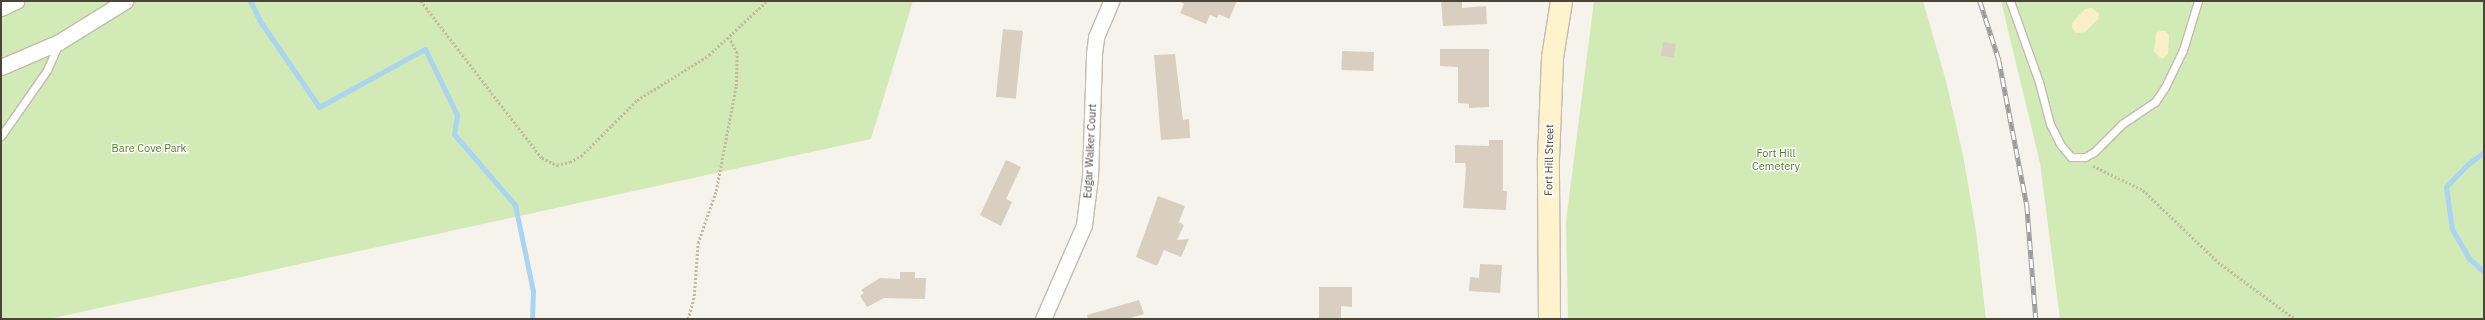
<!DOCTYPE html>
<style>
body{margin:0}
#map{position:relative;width:2485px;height:320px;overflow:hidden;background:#f6f3ec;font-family:"IBM Plex Sans",sans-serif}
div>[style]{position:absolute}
.green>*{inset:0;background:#d2eab5}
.sand>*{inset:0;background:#f9efc9}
.stream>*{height:5px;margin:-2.5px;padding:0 2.5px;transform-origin:2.5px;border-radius:2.5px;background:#a9d4f2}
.building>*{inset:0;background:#d8cfc1;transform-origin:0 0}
.path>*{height:2.5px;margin-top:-1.25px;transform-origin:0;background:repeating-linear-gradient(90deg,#c4b79f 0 2px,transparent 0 4px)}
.roads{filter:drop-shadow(1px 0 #c2bbae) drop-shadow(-1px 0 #c2bbae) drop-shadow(0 1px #c2bbae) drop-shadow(0 -1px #c2bbae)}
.lane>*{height:7px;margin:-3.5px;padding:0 3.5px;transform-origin:3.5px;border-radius:3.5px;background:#fff}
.street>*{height:15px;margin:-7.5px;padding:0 7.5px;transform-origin:7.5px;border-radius:7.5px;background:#fff}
.secondary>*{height:21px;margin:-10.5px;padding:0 10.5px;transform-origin:10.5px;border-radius:10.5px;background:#fff3cd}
.rail>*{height:4.5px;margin-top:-2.25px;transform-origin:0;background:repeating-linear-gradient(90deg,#fff 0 9px,#9a9a9a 0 18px);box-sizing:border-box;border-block:1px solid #9a9a9a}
span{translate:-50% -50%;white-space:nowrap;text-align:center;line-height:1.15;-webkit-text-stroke:3px #fff;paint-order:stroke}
.park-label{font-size:11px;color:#4a7f2a}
.street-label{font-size:11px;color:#4b4439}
.frame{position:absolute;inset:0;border:2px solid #4b4439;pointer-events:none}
</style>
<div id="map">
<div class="green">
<i style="clip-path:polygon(1px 1px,913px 1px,871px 139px,49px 319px,1px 319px)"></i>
<i style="clip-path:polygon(1594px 1px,1923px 1px,1946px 81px,1963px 155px,1976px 231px,1986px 319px,1568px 319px,1566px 221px)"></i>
<i style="clip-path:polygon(2001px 1px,2484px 1px,2484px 319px,2060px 319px,2040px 163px)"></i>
</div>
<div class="sand">
<i style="clip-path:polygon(2092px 8px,2099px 14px,2098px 19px,2085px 32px,2076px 33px,2072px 28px,2072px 23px,2085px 9px)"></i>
<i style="clip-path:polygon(2160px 31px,2166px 31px,2169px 36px,2168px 54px,2162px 59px,2154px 52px,2156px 33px)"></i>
</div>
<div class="stream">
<i style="left:250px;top:1px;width:22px;rotate:63deg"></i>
<i style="left:260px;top:21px;width:104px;rotate:55.5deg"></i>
<i style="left:319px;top:107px;width:121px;rotate:-28.7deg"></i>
<i style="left:425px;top:49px;width:73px;rotate:64.1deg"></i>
<i style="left:457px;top:115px;width:19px;rotate:99deg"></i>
<i style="left:454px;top:134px;width:94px;rotate:49.3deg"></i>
<i style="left:515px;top:205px;width:88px;rotate:78.2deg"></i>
<i style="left:533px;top:291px;width:28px;rotate:92deg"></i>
<i style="left:2484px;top:152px;width:21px;rotate:143deg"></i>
<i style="left:2467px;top:165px;width:30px;rotate:134deg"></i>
<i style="left:2446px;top:187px;width:42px;rotate:81.9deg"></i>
<i style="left:2452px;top:229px;width:34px;rotate:60deg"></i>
<i style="left:2469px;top:258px;width:21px;rotate:43deg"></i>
</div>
<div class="building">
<i style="clip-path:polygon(1179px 1px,1237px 1px,1229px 19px,1219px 14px,1217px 18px,1210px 15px,1206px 24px,1180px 13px,1184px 4px)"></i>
<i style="clip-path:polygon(1441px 1px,1462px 1px,1462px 8px,1486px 6px,1487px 24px,1443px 26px)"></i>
<i style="left:1003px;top:29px;width:20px;height:68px;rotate:6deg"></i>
<i style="left:1663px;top:42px;width:13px;height:14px;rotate:9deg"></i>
<i style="clip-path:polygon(1440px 49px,1489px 49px,1489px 107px,1469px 108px,1469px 104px,1458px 103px,1458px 67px,1440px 66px)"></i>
<i style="left:1342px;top:51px;width:32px;height:19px;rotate:2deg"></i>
<i style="clip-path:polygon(1175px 54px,1183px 120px,1189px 119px,1190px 138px,1161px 140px,1154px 55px)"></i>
<i style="clip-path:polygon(1489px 140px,1503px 140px,1503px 191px,1507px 191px,1506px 210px,1463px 208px,1466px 168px,1465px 163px,1455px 163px,1455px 145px,1489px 146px)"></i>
<i style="clip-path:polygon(1006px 160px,1021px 167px,1006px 199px,1012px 202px,1001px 226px,980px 215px)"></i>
<i style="clip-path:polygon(1158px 196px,1185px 206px,1179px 222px,1184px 225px,1177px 240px,1189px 239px,1181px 257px,1164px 250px,1157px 266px,1136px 257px)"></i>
<i style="clip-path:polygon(1480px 264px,1502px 265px,1500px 293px,1469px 291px,1470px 277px,1479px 278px)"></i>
<i style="clip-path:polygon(900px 272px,915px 272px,915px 278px,926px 278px,925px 299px,884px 298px,867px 307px,860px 296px,864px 293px,861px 290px,880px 278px,900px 279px)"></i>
<i style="clip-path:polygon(1319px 287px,1352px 287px,1352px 307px,1341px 306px,1341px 319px,1319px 319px)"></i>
<i style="clip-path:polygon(1139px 300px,1144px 314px,1127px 319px,1088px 319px,1087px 315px)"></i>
</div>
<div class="path">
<i style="left:421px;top:1px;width:198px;rotate:52.4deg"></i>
<i style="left:542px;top:158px;width:17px;rotate:25deg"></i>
<i style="left:557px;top:165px;width:13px;rotate:-13deg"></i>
<i style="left:570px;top:162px;width:13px;rotate:-29deg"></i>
<i style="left:581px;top:156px;width:79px;rotate:-45deg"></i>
<i style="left:637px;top:100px;width:85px;rotate:-32deg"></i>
<i style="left:709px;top:55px;width:79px;rotate:-43deg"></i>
<i style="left:2093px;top:166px;width:55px;rotate:25.6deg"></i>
<i style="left:2143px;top:190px;width:104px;rotate:43.8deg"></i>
<i style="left:2218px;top:262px;width:96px;rotate:36.5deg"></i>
<i style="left:688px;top:319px;width:24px;rotate:-75deg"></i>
<i style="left:694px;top:296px;width:53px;rotate:-85.7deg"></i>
<i style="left:698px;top:243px;width:55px;rotate:-70.9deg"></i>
<i style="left:716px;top:191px;width:107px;rotate:-79.2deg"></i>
<i style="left:736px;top:86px;width:33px;rotate:-88deg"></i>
<i style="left:737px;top:53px;width:17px;rotate:-118deg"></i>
</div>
<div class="roads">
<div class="lane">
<i style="left:2010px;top:1px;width:86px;rotate:70.3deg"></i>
<i style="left:2039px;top:82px;width:43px;rotate:75.3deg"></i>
<i style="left:2050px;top:124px;width:22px;rotate:63deg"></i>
<i style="left:2060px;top:144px;width:17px;rotate:50deg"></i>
<i style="left:2071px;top:157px;width:14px"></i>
<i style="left:2085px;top:157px;width:10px;rotate:-29deg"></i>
<i style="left:2094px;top:152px;width:40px;rotate:-45deg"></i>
<i style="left:2122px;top:124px;width:40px;rotate:-34deg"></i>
<i style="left:2155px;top:102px;width:18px;rotate:-56deg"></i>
<i style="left:2165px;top:87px;width:41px;rotate:-64.1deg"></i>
<i style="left:2183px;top:50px;width:51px;rotate:-73deg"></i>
<i style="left:1px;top:136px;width:80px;rotate:-55.1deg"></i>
<i style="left:47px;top:70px;width:27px;rotate:-66deg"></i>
</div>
<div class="street">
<i style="left:1px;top:8px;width:17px;rotate:-25deg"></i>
<i style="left:1px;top:67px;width:63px;rotate:-23.3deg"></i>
<i style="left:59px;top:42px;width:78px;rotate:-31.8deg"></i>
<i style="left:1043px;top:319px;width:103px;rotate:-66.4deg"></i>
<i style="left:1084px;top:225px;width:48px;rotate:-82.9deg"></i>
<i style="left:1090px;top:177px;width:123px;rotate:-88.1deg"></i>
<i style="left:1094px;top:54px;width:17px;rotate:-83deg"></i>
<i style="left:1096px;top:37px;width:39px;rotate:-67deg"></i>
</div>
<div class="secondary">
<i style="left:1549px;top:319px;width:161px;rotate:-90.4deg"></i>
<i style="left:1548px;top:158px;width:101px;rotate:-87.7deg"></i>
<i style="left:1552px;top:57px;width:57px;rotate:-80.9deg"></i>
</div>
</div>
<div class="rail">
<i style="left:1980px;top:1px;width:62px;rotate:72.1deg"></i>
<i style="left:1999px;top:60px;width:148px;rotate:79.1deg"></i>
<i style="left:2027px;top:205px;width:114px;rotate:85.5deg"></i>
</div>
<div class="park-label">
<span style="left:149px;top:148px">Bare Cove Park</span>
<span style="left:1776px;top:160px">Fort Hill<br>Cemetery</span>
</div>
<div class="street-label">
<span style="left:1090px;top:151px;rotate:-87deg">Edgar Walker Court</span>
<span style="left:1549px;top:160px;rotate:-89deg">Fort Hill Street</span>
</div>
<div class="frame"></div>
</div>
